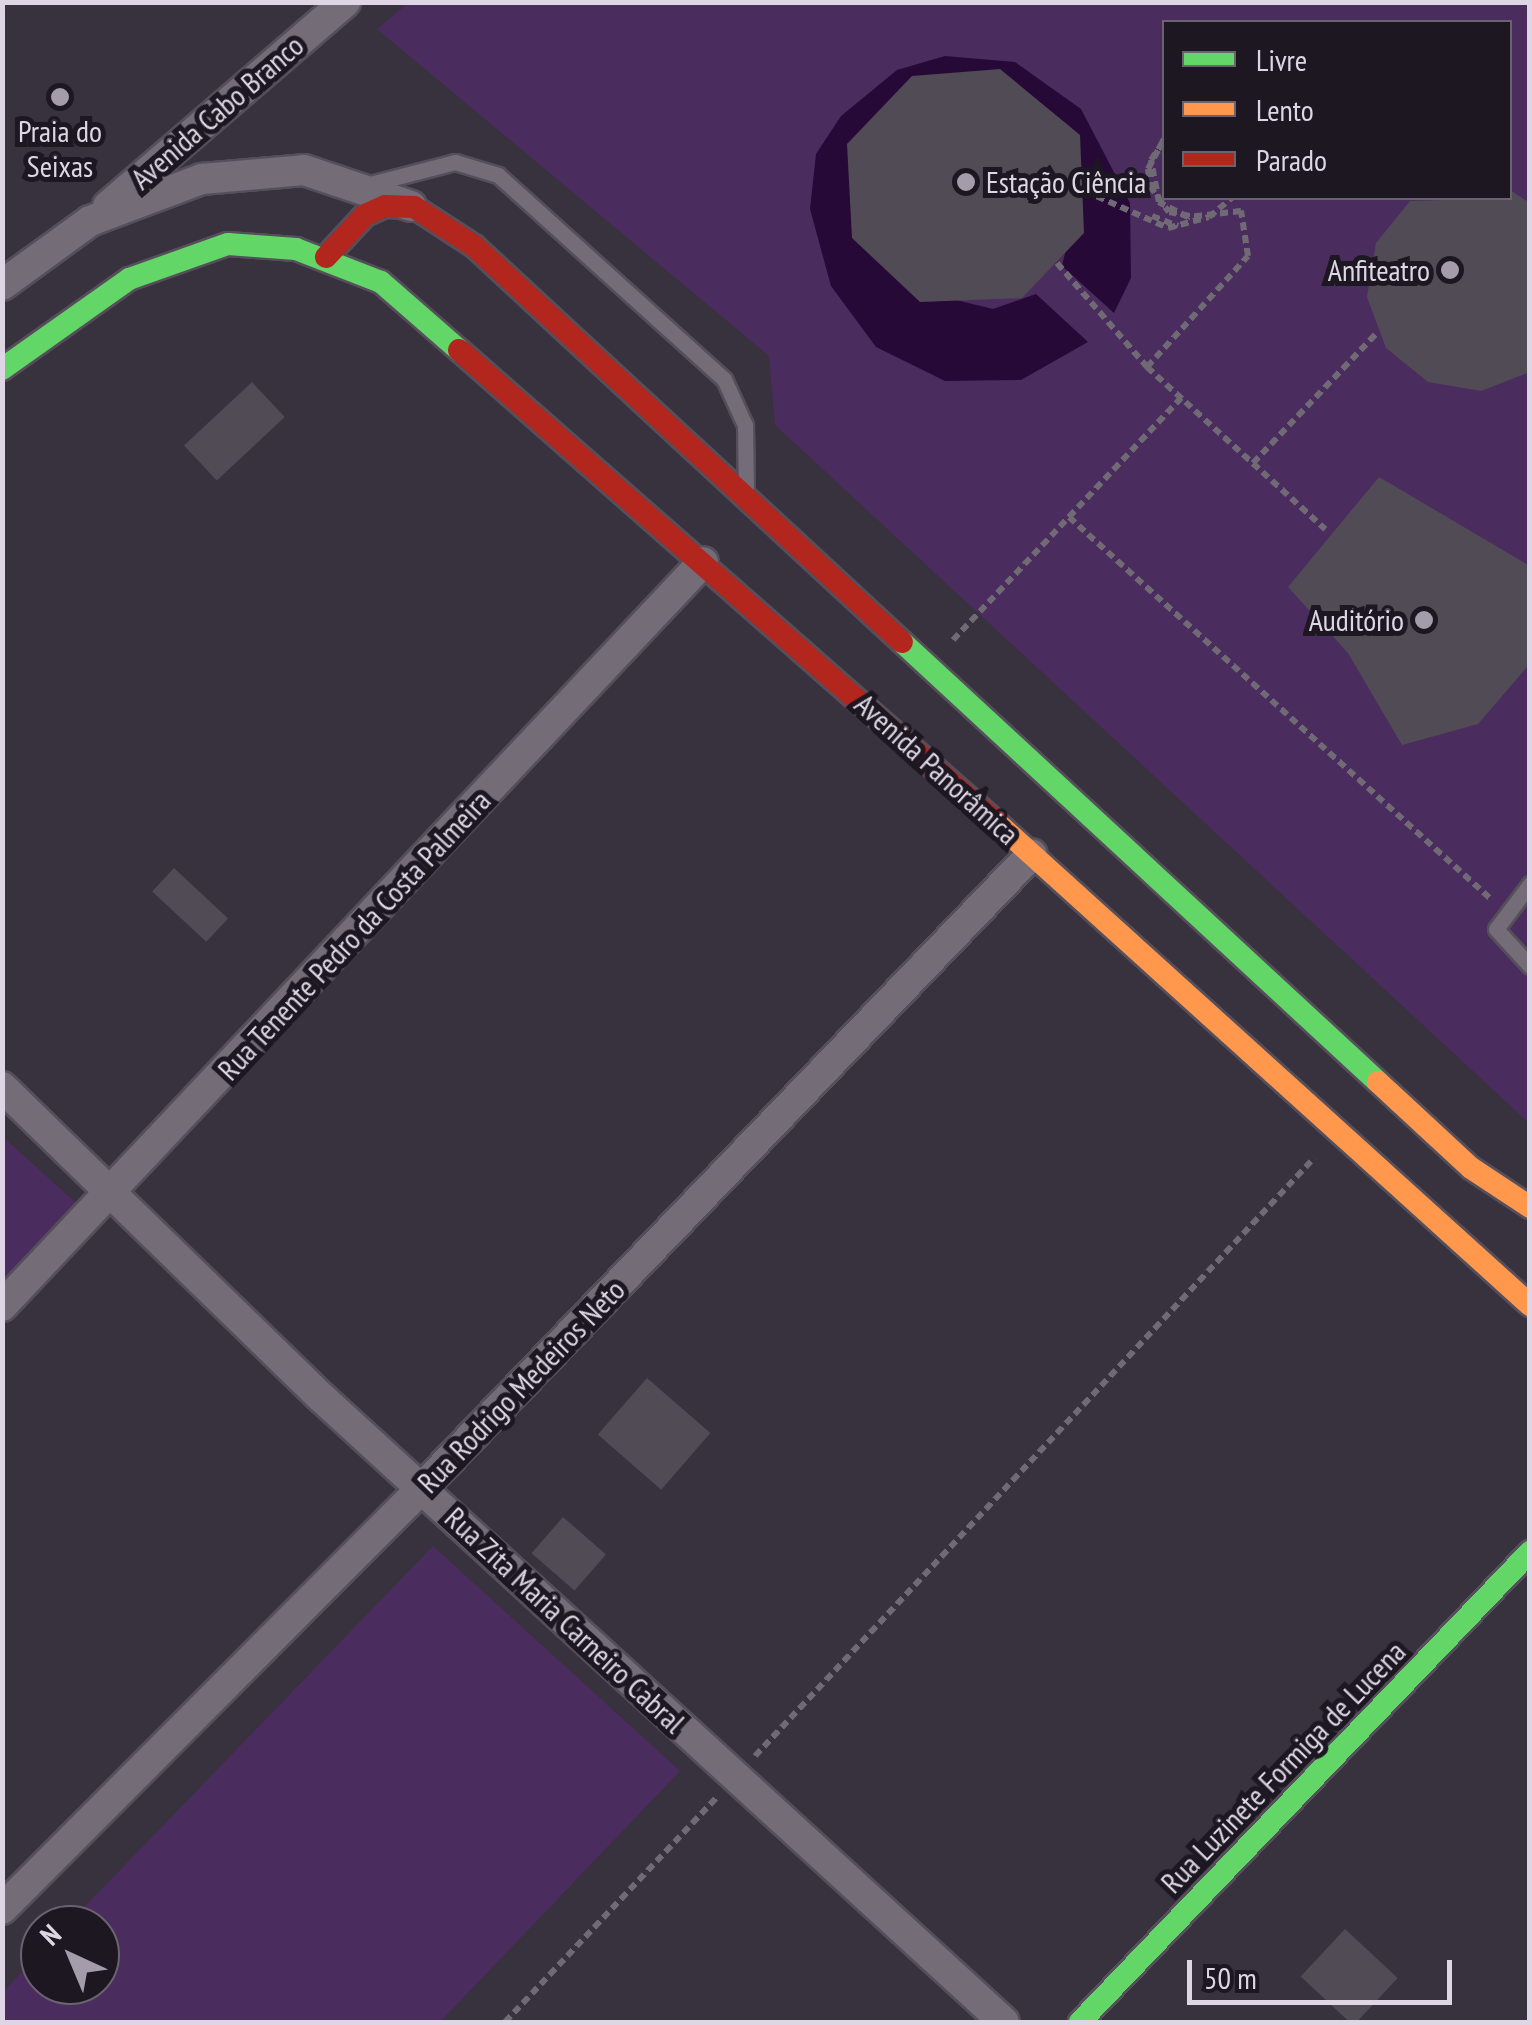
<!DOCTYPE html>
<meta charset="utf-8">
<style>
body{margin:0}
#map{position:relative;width:1532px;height:2025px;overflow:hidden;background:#38313e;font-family:"PT Sans Narrow",sans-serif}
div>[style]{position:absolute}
.green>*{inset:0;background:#4b2c5f}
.water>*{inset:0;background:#270938}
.building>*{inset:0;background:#514b56;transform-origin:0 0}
.path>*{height:6px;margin-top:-3px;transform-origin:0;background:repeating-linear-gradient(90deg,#6f6a73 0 8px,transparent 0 13px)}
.roads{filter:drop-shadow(2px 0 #554f5b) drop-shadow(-2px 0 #554f5b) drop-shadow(0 2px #554f5b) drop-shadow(0 -2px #554f5b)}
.lane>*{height:15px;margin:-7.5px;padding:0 7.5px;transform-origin:7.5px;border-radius:7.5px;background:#746d78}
.street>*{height:30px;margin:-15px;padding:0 15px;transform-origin:15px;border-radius:15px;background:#746d78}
.fast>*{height:22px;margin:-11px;padding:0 11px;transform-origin:11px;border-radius:11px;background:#63d668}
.slow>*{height:22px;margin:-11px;padding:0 11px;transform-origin:11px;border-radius:11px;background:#ff974d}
.jam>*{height:22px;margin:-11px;padding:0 11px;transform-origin:11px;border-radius:11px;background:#b3261e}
.path-bridge>*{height:6px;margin-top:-3px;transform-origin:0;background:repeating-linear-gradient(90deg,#6f6a73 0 8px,transparent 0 13px)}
.dots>*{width:28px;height:28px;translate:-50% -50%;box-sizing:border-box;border:5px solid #1d1721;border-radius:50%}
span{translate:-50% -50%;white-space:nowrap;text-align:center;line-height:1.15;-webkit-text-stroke:10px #1d1721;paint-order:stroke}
.street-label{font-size:30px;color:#ded6e5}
.poi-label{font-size:30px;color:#ded6e5}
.left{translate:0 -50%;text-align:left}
.right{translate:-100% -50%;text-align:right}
.frame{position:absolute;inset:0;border:5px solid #ded6e5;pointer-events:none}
.legend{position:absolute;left:1162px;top:20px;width:350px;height:180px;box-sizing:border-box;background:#1d1721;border:2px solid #6a636f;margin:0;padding:12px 18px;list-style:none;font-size:30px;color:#ded6e5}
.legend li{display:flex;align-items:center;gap:20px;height:50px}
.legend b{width:50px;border:2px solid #6a636f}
.north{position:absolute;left:20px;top:1905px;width:100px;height:100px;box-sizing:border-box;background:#1d1721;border:2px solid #6a636f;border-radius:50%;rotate:316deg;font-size:28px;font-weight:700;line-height:40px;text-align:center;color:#ded6e5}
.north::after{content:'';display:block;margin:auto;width:35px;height:45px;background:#a49cab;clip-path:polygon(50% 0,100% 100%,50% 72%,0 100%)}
.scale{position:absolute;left:1187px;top:1960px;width:265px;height:45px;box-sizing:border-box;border:5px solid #ded6e5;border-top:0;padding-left:12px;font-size:30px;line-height:35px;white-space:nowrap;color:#ded6e5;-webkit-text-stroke:8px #1d1721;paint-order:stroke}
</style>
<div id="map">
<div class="green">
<i style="clip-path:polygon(evenodd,409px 2px,1529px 3px,1529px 1123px,775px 425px,769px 356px,377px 29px,409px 2px,1164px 22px,1510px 22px,1510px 198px,1164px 198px,1164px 22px)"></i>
<i style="clip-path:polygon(3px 1137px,85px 1211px,3px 1298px)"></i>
<i style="clip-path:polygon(433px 1546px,680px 1771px,440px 2022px,3px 2022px,3px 1992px,40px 1953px,40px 1985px,100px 1985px,100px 1925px,67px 1925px)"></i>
</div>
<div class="water">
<i style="clip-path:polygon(945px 56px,1015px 62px,1081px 109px,1130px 203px,1131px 278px,1114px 313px,1062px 266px,1067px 245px,948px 298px,993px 309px,1036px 294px,1088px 342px,1021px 380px,945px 381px,876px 347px,831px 286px,810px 209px,816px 154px,841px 116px,897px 70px)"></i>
</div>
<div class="building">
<i style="clip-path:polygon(1000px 69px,1080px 135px,1084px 233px,1022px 298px,920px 302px,852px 238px,847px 144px,912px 76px)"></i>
<i style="clip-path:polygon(1510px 190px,1530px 203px,1530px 372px,1481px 391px,1428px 382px,1386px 348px,1367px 297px,1376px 243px,1410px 201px,1510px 198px)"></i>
<i style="left:252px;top:382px;width:48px;height:93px;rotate:47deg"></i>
<i style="clip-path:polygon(1379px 477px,1530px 566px,1527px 667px,1478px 724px,1402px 745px,1348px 653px,1288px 587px)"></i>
<i style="left:174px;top:868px;width:74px;height:32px;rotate:43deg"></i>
<i style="left:647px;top:1378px;width:84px;height:75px;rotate:41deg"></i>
<i style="left:563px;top:1517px;width:57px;height:48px;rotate:41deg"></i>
<i style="left:1345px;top:1929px;width:72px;height:65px;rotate:43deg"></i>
</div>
<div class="path">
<i style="left:1057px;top:263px;width:138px;rotate:49.1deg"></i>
<i style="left:1147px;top:367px;width:241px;rotate:42.3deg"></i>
<i style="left:1147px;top:367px;width:150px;rotate:-47.7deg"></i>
<i style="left:1248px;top:256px;width:46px;rotate:-98.8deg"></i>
<i style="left:1241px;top:211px;width:53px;rotate:173.5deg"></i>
<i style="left:1188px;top:217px;width:33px;rotate:-153deg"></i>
<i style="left:1159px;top:202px;width:43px;rotate:-100.8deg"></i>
<i style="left:1151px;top:160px;width:23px;rotate:-56deg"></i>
<i style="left:1253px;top:463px;width:178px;rotate:-46.4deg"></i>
<i style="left:1069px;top:517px;width:571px;rotate:42.16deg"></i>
<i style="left:953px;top:640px;width:334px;rotate:-46.7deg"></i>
<i style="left:755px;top:1756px;width:819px;rotate:-46.93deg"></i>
<i style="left:505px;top:2022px;width:308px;rotate:-46.7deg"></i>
</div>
<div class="roads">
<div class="lane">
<i style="left:366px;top:185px;width:92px;rotate:-14.5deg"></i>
<i style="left:455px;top:162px;width:45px;rotate:16.8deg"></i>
<i style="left:498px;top:175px;width:304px;rotate:42.1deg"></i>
<i style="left:724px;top:379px;width:51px;rotate:65.5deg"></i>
<i style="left:745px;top:425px;width:63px;rotate:89.1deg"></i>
<i style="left:1530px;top:884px;width:56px;rotate:127.1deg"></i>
<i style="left:1496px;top:929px;width:50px;rotate:47.4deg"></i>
</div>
<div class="street">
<i style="left:108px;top:206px;width:313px;rotate:-40.7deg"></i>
<i style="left:2px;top:285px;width:109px;rotate:-36deg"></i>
<i style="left:90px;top:221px;width:120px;rotate:-20.6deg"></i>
<i style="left:202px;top:179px;width:102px;rotate:-5deg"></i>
<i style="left:304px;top:170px;width:113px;rotate:18.6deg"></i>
<i style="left:2px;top:1087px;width:446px;rotate:44.2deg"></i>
<i style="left:322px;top:1398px;width:924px;rotate:42.46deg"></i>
<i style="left:2px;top:1306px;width:1022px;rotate:-46.7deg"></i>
<i style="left:2px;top:1909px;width:596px;rotate:-45.07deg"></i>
<i style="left:423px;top:1487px;width:878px;rotate:-46.11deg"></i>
</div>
<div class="fast">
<i style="left:2px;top:369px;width:156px;rotate:-35.3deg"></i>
<i style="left:129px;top:279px;width:105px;rotate:-19.5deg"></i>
<i style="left:228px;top:244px;width:68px;rotate:4.2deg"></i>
<i style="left:296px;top:249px;width:91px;rotate:21.2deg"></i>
<i style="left:381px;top:282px;width:103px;rotate:41.1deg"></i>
<i style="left:902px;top:642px;width:648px;rotate:42.75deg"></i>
<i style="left:1080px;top:2022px;width:651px;rotate:-46.25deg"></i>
</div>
<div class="slow">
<i style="left:997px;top:823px;width:719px;rotate:42.12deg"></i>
<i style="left:1378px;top:1082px;width:127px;rotate:42.8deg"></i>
<i style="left:1471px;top:1168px;width:71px;rotate:33.5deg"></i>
</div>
<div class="jam">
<i style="left:326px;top:257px;width:57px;rotate:-47.1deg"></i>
<i style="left:365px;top:215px;width:22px;rotate:-24deg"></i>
<i style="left:385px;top:206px;width:29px;rotate:2deg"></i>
<i style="left:414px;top:207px;width:72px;rotate:33deg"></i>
<i style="left:474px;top:246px;width:583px;rotate:42.78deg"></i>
<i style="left:459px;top:350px;width:716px;rotate:41.32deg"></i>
</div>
</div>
<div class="path-bridge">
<i style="left:1164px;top:139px;width:34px;rotate:118deg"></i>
<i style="left:1148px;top:169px;width:17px;rotate:83deg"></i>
<i style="left:1150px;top:186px;width:32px;rotate:54deg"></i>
<i style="left:1169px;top:212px;width:31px;rotate:11deg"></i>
<i style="left:1085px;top:191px;width:91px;rotate:24deg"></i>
<i style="left:1168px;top:228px;width:42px;rotate:-15deg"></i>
<i style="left:1209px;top:217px;width:30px;rotate:-40deg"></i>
<i style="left:1152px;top:216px;width:28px;rotate:21deg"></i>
</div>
<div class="dots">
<i style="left:60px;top:97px;background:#a49cab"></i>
<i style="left:966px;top:182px;background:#a49cab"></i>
<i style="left:1450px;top:270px;background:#a49cab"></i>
<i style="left:1424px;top:620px;background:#a49cab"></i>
</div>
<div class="street-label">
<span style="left:217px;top:112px;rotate:-41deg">Avenida Cabo Branco</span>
<span style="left:937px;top:769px;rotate:42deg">Avenida Panorâmica</span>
<span style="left:354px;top:935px;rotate:-47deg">Rua Tenente Pedro da Costa Palmeira</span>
<span style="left:521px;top:1386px;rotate:-46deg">Rua Rodrigo Medeiros Neto</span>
<span style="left:565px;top:1620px;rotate:43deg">Rua Zita Maria Carneiro Cabral</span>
<span style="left:1283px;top:1767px;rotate:-46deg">Rua Luzinete Formiga de Lucena</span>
</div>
<div class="poi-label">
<span style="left:60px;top:148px">Praia do<br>Seixas</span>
<span class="left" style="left:986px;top:182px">Estação Ciência</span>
<span class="right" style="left:1430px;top:270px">Anfiteatro</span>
<span class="right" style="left:1404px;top:620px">Auditório</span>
</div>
<div class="frame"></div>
<ul class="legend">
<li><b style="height:12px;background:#63d668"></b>Livre</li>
<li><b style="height:12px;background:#ff974d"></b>Lento</li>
<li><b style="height:12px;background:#b3261e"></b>Parado</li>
</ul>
<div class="north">N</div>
<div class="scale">50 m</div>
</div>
